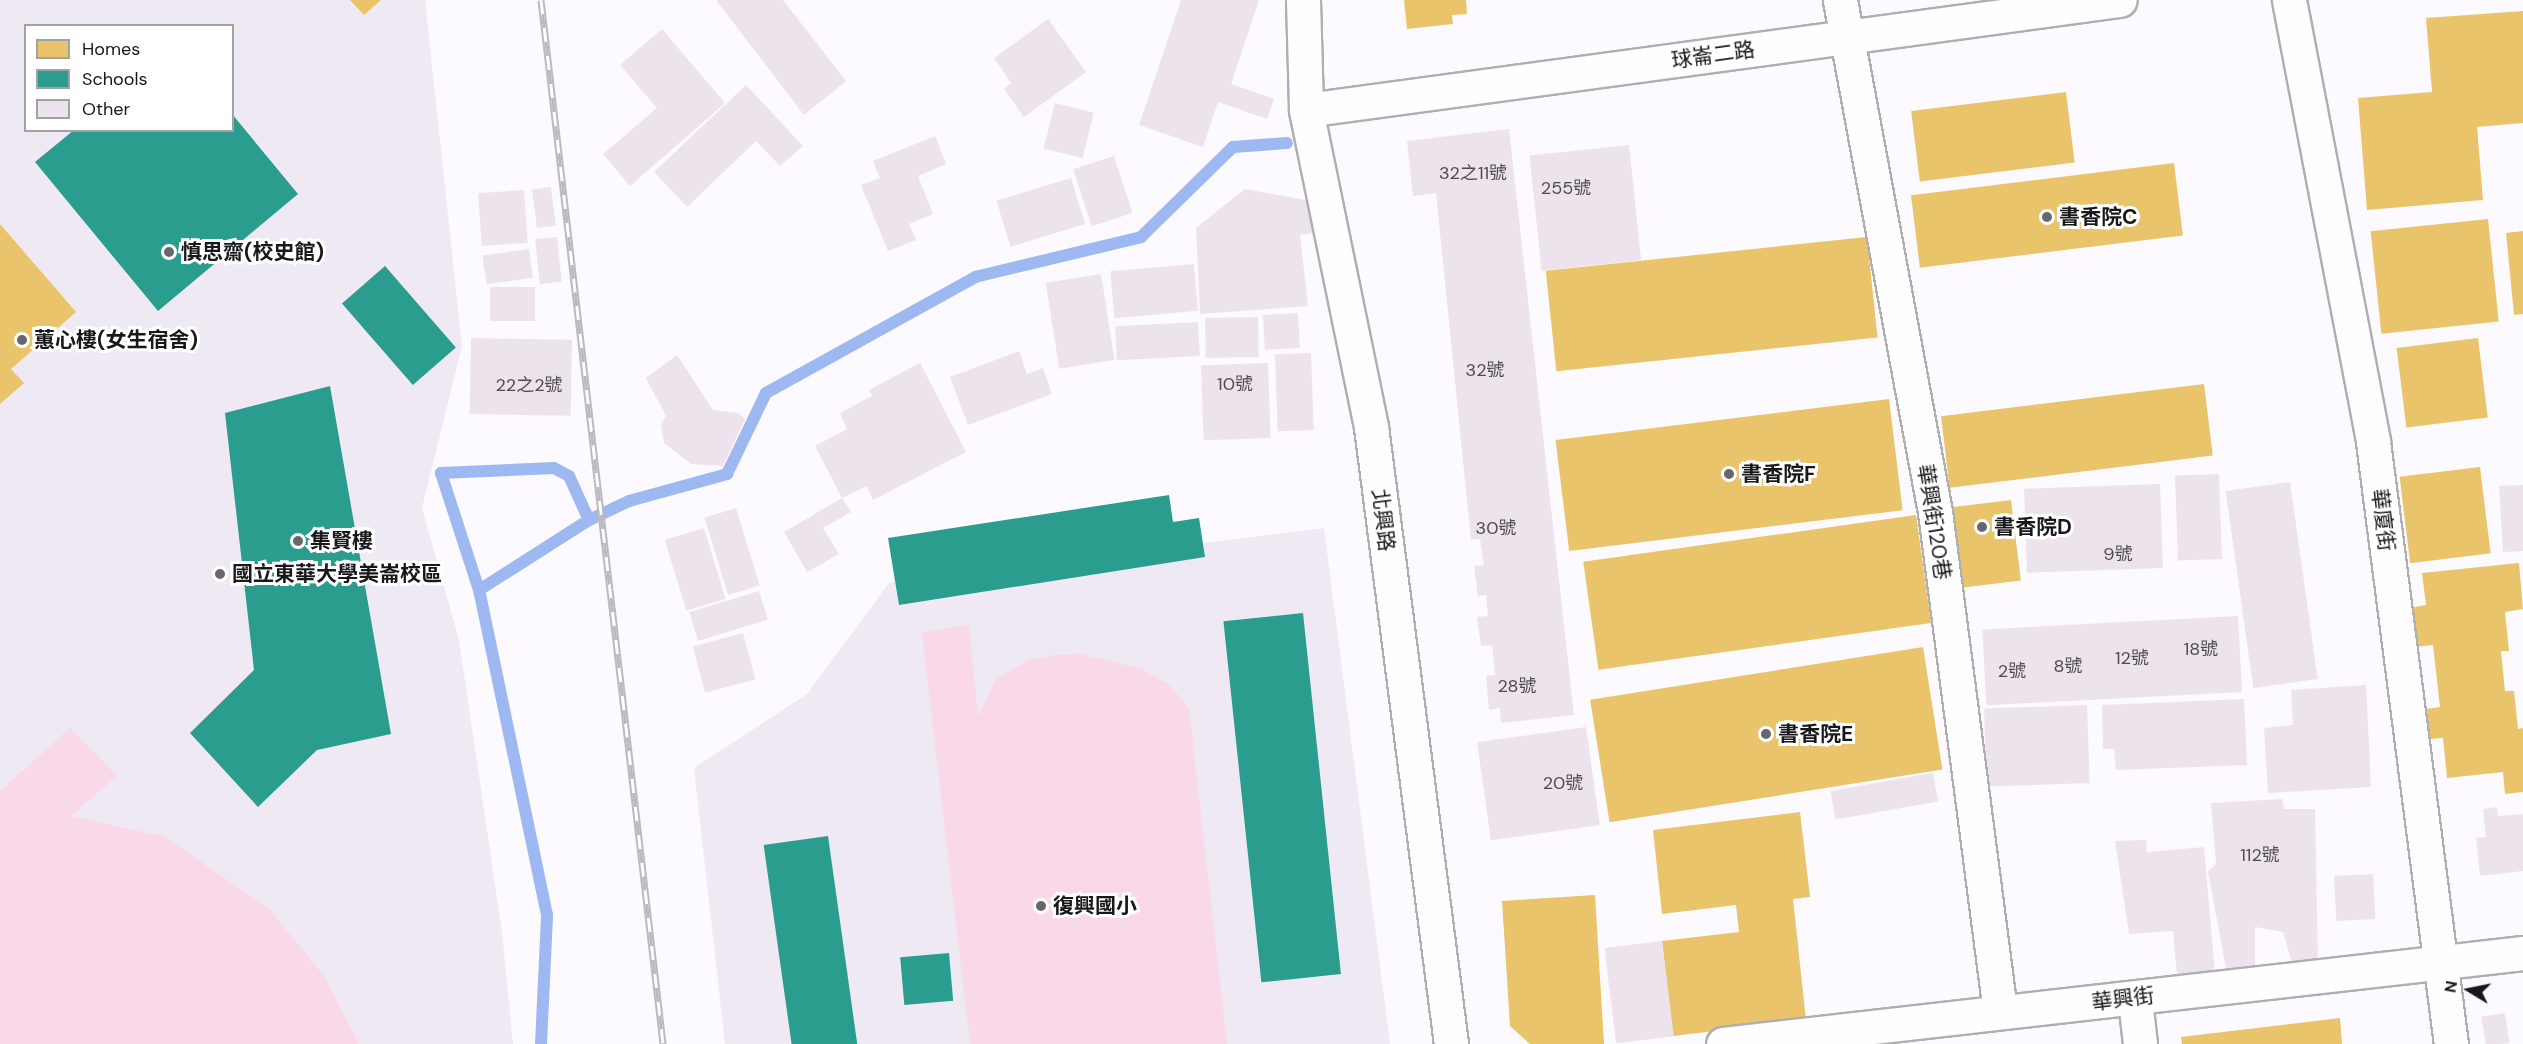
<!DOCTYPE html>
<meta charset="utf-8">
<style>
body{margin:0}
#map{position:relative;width:2523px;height:1044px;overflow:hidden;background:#fcfafe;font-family:"DM Sans","Noto Sans TC",sans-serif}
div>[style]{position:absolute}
.built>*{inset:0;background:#eee9f3}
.green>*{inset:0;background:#f9d8e7}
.homes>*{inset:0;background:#e9c46a;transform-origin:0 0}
.schools>*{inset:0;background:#2a9d8f;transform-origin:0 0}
.stream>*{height:12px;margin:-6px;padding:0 6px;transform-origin:6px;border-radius:6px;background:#9eb8f1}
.building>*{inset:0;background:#ece3ec;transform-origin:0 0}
.roads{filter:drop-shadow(2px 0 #afaeb1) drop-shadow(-2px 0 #afaeb1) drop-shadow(0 2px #afaeb1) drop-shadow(0 -2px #afaeb1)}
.street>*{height:33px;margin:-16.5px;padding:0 16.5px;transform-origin:16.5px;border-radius:16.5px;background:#fffeff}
.secondary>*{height:33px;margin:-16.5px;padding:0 16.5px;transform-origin:16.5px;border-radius:16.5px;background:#fffeff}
.rail>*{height:7px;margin-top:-3.5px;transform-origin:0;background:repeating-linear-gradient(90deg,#fff 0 14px,#bbbabc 0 28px);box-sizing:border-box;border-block:2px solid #bbbabc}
.dots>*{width:16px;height:16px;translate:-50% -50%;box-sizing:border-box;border:3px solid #fff;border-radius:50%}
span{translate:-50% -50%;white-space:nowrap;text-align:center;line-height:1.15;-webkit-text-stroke:6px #fff;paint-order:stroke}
.number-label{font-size:18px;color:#4f4c51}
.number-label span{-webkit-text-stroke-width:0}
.street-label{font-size:21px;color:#18171a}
.poi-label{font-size:21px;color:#18171a;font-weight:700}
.left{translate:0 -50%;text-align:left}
.legend{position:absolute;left:24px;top:24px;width:210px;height:108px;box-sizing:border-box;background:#fff;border:2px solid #a3a2a3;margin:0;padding:8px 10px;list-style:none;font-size:18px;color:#18171a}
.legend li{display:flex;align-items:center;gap:12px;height:30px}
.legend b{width:30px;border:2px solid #a3a2a3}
.north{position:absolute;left:2439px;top:960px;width:60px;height:60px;-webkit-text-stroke:4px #fff;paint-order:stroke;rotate:280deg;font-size:16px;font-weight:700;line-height:24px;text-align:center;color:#18171a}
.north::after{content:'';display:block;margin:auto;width:21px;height:27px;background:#18171a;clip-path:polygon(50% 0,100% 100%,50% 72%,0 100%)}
</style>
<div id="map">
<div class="built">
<i style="clip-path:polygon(evenodd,0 0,425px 0,462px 346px,422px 508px,459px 640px,502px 932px,513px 1044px,0 1044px,0 0,26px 26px,232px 26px,232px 130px,26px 130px,26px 26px)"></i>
<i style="clip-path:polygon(1324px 528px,1390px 1044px,725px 1044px,694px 768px,807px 694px,889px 583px)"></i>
</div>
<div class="green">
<i style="clip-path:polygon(969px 624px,978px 717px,996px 679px,1029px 660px,1055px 655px,1080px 654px,1142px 669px,1169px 685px,1189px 708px,1227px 1044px,970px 1044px,922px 633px)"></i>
<i style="clip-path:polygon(70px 728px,117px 776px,71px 816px,165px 837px,269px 909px,324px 976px,359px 1044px,0 1044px,0 791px)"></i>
</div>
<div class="homes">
<i style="clip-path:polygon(350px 0,381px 0,364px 15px)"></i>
<i style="clip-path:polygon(1404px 0,1466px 0,1467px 14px,1452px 15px,1453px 24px,1407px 29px)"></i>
<i style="clip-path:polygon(2523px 11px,2523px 123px,2477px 127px,2483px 200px,2367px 210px,2358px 98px,2432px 92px,2426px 18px)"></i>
<i style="left:2066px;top:92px;width:71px;height:156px;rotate:83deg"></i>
<i style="left:2174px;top:163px;width:73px;height:265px;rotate:83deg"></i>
<i style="left:2488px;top:219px;width:103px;height:118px;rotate:84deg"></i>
<i style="clip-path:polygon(0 224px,76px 312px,11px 369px,24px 383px,0 404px)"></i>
<i style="clip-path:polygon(2523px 231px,2523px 314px,2514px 315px,2506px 233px)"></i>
<i style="left:1867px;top:237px;width:101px;height:323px;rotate:84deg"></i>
<i style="left:2478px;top:338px;width:80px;height:82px;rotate:83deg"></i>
<i style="left:2204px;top:384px;width:72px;height:265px;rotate:83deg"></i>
<i style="left:1889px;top:399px;width:112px;height:336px;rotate:83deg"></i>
<i style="left:2480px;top:467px;width:87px;height:81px;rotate:83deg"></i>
<i style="left:2011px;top:500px;width:81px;height:64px;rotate:83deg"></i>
<i style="left:1916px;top:515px;width:109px;height:336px;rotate:82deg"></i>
<i style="clip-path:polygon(2519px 563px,2523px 609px,2505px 612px,2509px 651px,2501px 651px,2505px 691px,2514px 691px,2518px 729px,2523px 728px,2523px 792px,2505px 794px,2503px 772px,2447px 778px,2443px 738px,2430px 739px,2427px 709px,2440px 707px,2433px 645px,2414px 647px,2410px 608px,2426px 605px,2422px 573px)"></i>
<i style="left:1923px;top:647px;width:124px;height:337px;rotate:81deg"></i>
<i style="clip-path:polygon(1800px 812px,1810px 897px,1793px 899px,1806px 1020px,1673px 1036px,1662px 941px,1739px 932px,1736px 905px,1662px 914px,1653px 830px)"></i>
<i style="clip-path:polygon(1595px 895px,1604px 1044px,1530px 1044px,1510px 1026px,1502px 901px)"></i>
<i style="clip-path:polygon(2340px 1018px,2342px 1044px,2182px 1044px,2181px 1037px)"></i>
</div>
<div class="schools">
<i style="clip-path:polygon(232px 114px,298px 194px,158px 311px,35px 162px,74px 130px,232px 130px)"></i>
<i style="left:385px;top:266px;width:108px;height:57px;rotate:49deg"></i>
<i style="clip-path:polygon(330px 386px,391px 734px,317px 750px,258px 807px,190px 733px,254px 670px,225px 413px)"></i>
<i style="clip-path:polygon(1169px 495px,1173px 522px,1199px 518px,1205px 557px,899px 605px,888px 538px)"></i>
<i style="left:1303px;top:613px;width:363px;height:80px;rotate:84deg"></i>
<i style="left:828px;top:836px;width:210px;height:65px;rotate:82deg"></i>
<i style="left:949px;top:953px;width:48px;height:49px;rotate:85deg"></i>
</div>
<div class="stream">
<i style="left:479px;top:590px;width:123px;rotate:-108deg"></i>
<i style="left:441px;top:473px;width:113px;rotate:-2.5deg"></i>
<i style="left:554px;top:468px;width:17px;rotate:28deg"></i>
<i style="left:569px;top:476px;width:48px;rotate:65.6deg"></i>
<i style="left:541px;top:1044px;width:129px;rotate:-87.3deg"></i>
<i style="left:547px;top:915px;width:332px;rotate:-101.8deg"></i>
<i style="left:479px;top:590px;width:130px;rotate:-32.5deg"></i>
<i style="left:589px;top:520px;width:44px;rotate:-25.4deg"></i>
<i style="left:629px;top:501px;width:102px;rotate:-15.4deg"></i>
<i style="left:727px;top:474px;width:90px;rotate:-64.3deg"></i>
<i style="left:766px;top:393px;width:239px;rotate:-29deg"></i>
<i style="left:975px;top:277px;width:171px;rotate:-13.5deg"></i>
<i style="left:1141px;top:237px;width:129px;rotate:-44.4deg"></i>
<i style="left:1233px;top:147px;width:54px;rotate:-4.2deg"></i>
</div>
<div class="building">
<i style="clip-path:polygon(716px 0,783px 0,846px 81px,804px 115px)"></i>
<i style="clip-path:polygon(1181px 0,1259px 0,1231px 84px,1274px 99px,1267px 119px,1218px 102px,1203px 147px,1139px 125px)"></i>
<i style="clip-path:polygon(1048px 19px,1086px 72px,1024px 117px,1004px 89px,1011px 83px,994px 58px)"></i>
<i style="clip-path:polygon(662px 29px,725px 103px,630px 186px,603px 154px,657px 108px,620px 65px)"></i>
<i style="clip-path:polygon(746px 85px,803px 146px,780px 166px,756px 141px,687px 207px,654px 172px)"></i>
<i style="left:1055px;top:103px;width:40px;height:47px;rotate:14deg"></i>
<i style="clip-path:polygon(1509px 129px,1574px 715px,1501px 723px,1500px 708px,1489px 710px,1486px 676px,1495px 675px,1492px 645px,1481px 646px,1477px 617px,1488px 616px,1486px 595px,1478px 596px,1474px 566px,1484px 565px,1480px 539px,1471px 540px,1436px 193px,1413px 196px,1407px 141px)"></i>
<i style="clip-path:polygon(935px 136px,946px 164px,918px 176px,933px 214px,909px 224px,916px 240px,888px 251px,861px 185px,880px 178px,873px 161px)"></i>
<i style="left:1629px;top:145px;width:116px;height:100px;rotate:84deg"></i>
<i style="left:1114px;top:156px;width:60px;height:43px;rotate:72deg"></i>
<i style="left:1071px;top:178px;width:48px;height:78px;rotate:73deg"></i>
<i style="left:551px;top:187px;width:39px;height:19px;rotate:83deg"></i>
<i style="clip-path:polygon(1245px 189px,1311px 201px,1312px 233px,1300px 235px,1308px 306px,1200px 314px,1196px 228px)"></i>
<i style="left:524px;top:190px;width:53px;height:46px;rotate:86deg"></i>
<i style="left:557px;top:237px;width:45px;height:22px;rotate:84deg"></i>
<i style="left:529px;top:249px;width:29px;height:47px;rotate:82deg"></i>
<i style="left:1194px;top:264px;width:47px;height:84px;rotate:85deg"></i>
<i style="left:1101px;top:274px;width:87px;height:56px;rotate:81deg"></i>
<i style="left:490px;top:287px;width:45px;height:34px"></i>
<i style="left:1298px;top:313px;width:35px;height:35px;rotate:87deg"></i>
<i style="left:1258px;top:317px;width:40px;height:53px;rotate:89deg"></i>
<i style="left:1198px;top:322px;width:34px;height:83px;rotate:87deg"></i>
<i style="left:471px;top:338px;width:101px;height:76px;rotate:1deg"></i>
<i style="clip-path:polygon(1019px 351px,1027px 374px,1043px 368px,1052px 394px,968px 425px,950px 377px)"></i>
<i style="left:1311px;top:353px;width:77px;height:36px;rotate:88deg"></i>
<i style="clip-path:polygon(677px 355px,713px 410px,738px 413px,745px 419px,723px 466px,691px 464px,664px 443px,661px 425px,666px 416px,646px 378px)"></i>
<i style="clip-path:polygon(920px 363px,966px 452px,873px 500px,867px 486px,842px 498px,851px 512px,823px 528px,839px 554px,807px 572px,784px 532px,842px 498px,815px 446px,847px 429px,840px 413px,872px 396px,869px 390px)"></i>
<i style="left:1268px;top:363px;width:75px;height:67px;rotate:88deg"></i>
<i style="left:2219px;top:474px;width:85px;height:44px;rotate:88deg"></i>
<i style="left:2290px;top:482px;width:199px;height:65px;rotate:82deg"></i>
<i style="left:2160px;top:484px;width:84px;height:136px;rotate:88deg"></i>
<i style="clip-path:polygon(2523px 485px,2523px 551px,2503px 552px,2499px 486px)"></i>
<i style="left:736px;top:508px;width:81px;height:33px;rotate:73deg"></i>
<i style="left:704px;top:528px;width:74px;height:41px;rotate:73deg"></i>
<i style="left:759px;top:591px;width:30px;height:73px;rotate:73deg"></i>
<i style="left:2238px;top:616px;width:76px;height:256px;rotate:87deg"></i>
<i style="left:743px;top:633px;width:48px;height:52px;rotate:75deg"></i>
<i style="clip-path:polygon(2366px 685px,2371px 787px,2268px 793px,2264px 728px,2293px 725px,2291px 690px)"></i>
<i style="clip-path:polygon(2244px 699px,2247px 765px,2116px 770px,2114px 749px,2103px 749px,2102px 705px)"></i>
<i style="left:2087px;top:705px;width:78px;height:103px;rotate:88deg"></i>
<i style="left:1586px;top:727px;width:99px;height:110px;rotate:82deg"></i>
<i style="left:1933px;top:773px;width:29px;height:104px;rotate:80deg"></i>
<i style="clip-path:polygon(2282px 799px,2284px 809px,2315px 809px,2318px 965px,2293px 966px,2283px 932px,2255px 927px,2255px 970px,2227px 975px,2208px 871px,2216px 864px,2211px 803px)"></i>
<i style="clip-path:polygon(2497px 807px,2498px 816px,2523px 814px,2523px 871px,2480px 876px,2476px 838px,2486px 837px,2483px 809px)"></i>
<i style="clip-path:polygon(2146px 840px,2147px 852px,2204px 847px,2215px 973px,2177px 976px,2173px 931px,2129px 934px,2115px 841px)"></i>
<i style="left:2373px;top:874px;width:45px;height:39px;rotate:87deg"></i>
<i style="left:1662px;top:941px;width:96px;height:58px;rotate:83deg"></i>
<i style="left:2505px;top:1013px;width:30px;height:24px;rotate:81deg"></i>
</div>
<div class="roads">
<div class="street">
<i style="left:1840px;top:0;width:521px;rotate:79.49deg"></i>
<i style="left:1935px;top:512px;width:503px;rotate:82.58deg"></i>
<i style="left:2289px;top:0;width:450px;rotate:79.2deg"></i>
<i style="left:2373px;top:442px;width:607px;rotate:82.62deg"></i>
<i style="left:1306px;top:110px;width:821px;rotate:-7.7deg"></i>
<i style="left:2135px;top:1000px;width:44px;rotate:83.5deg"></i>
<i style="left:1723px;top:1044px;width:805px;rotate:-6.49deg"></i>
</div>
<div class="secondary">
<i style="left:1303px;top:0;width:110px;rotate:88.4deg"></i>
<i style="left:1306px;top:110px;width:324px;rotate:78.4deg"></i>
<i style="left:1371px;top:427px;width:622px;rotate:82.61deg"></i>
</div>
</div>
<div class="rail">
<i style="left:541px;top:0;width:1051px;rotate:83.33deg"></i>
</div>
<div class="dots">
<i style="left:2047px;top:217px;background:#68666a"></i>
<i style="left:169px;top:252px;background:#68666a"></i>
<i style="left:22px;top:340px;background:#68666a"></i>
<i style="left:1729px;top:474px;background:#68666a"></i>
<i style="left:1982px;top:527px;background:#68666a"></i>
<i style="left:298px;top:541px;background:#68666a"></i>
<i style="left:220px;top:574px;background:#68666a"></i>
<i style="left:1766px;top:734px;background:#68666a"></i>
<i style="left:1041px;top:906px;background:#68666a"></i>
</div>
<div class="number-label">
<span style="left:1473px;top:173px">32之11號</span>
<span style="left:1566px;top:188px">255號</span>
<span style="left:1485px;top:370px">32號</span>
<span style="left:1235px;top:384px">10號</span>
<span style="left:529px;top:385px">22之2號</span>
<span style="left:1496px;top:528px">30號</span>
<span style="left:2118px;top:554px">9號</span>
<span style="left:2201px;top:649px">18號</span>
<span style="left:2132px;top:658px">12號</span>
<span style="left:2068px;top:666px">8號</span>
<span style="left:2012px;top:671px">2號</span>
<span style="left:1517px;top:686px">28號</span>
<span style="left:1563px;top:783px">20號</span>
<span style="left:2260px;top:855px">112號</span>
</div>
<div class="street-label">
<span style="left:1713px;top:55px;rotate:-8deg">球崙二路</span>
<span style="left:1383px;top:520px;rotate:83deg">北興路</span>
<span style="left:2383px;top:520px;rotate:83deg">華廈街</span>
<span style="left:1934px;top:522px;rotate:81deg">華興街120巷</span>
<span style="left:2123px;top:999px;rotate:-7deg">華興街</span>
</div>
<div class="poi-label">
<span class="left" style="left:2059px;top:217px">書香院C</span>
<span class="left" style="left:181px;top:252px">慎思齋(校史館)</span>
<span class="left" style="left:34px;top:340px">蕙心樓(女生宿舍)</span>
<span class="left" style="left:1741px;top:474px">書香院F</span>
<span class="left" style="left:1994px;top:527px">書香院D</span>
<span class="left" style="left:310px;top:541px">集賢樓</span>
<span class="left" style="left:232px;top:574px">國立東華大學美崙校區</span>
<span class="left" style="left:1778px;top:734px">書香院E</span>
<span class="left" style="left:1053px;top:906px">復興國小</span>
</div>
<ul class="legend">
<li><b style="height:16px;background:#e9c46a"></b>Homes</li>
<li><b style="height:16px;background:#2a9d8f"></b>Schools</li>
<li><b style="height:16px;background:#ece3ec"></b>Other</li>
</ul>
<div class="north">N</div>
</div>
